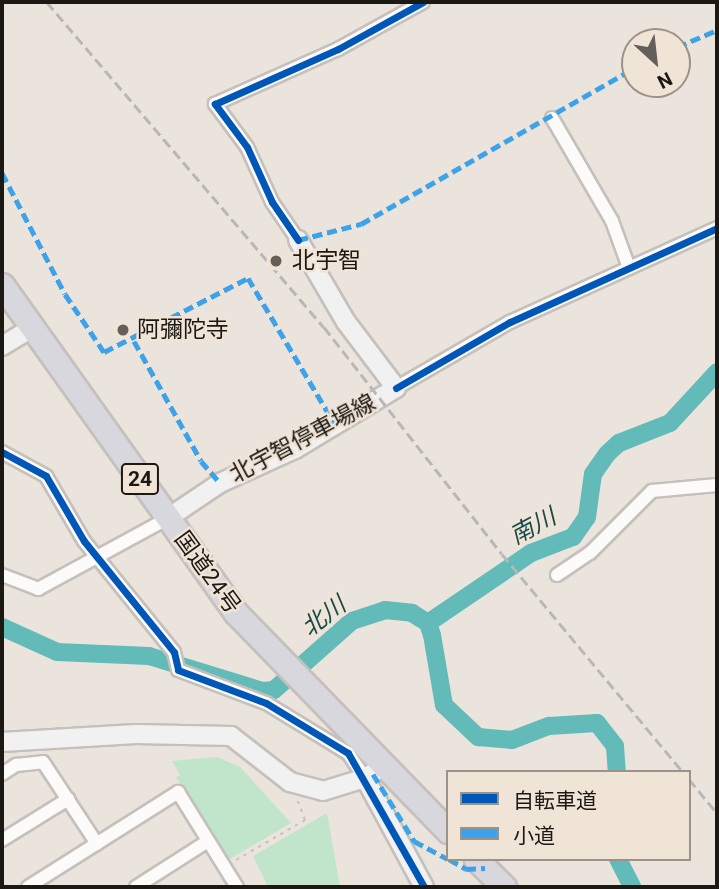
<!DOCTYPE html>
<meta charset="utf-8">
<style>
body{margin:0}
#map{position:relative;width:719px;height:889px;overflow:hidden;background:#eae4dd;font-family:Roboto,"Noto Sans JP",sans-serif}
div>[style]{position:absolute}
.green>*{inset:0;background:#c0e5cb}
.river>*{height:18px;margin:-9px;padding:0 9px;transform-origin:9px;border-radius:9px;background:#62bab9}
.path>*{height:2px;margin-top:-1px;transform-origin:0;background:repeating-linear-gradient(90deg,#c4c3c0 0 3.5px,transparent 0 8.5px)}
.roads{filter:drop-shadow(2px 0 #c5c0bb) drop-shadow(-2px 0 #c5c0bb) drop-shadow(0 2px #c5c0bb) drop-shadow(0 -2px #c5c0bb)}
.street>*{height:12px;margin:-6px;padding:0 6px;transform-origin:6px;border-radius:6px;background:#fcfbfa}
.secondary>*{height:18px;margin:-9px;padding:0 9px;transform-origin:9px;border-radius:9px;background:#f2f1f1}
.highway>*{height:23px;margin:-11.5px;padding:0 11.5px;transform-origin:11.5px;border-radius:11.5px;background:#d8d7de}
.rail>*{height:2.5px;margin-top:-1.25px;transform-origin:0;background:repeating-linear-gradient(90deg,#b9b7b6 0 10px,transparent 0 15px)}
.quiet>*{height:5px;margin-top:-2.5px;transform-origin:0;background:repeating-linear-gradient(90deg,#3da2ea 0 10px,transparent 0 15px)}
.cycleway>*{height:7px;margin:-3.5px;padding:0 3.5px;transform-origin:3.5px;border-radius:3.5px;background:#0057b8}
.dots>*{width:19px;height:19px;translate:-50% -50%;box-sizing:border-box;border:4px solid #f0e4d7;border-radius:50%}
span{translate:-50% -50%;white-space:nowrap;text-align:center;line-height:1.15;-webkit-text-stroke:5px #f0e4d7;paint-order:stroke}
.shield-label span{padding:2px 5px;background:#f0e4d7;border:2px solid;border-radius:5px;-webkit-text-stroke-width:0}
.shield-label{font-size:21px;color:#1c1814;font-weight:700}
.poi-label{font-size:23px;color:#1c1814}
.left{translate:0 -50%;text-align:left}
.street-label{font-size:23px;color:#1c1814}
.water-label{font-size:24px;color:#174b4c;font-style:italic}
.frame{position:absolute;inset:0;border:4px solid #1c1814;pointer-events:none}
.legend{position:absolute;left:446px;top:770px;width:245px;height:91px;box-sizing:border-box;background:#f0e4d7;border:2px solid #9b9289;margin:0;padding:9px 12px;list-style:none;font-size:21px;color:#1c1814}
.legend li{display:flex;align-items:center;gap:14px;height:35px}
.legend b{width:35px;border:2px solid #9b9289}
.north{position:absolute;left:621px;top:28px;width:70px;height:70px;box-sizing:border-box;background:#f0e4d7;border:2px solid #9b9289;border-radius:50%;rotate:153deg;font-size:19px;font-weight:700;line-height:28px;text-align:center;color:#1c1814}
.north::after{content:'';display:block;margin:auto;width:24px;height:32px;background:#645f5a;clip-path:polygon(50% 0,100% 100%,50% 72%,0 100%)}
</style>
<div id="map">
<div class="green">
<i style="clip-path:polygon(217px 757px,240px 767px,291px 823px,226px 861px,176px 777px,180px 775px,172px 761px)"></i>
<i style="clip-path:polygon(327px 813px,340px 887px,268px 887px,253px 856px)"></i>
</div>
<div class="river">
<i style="left:428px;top:623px;width:125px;rotate:-34.2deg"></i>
<i style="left:531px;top:553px;width:45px;rotate:-20.9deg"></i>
<i style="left:573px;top:537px;width:24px;rotate:-55deg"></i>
<i style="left:587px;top:517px;width:43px;rotate:-82.1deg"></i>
<i style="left:593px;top:474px;width:24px;rotate:-55deg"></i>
<i style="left:607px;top:454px;width:16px;rotate:-43deg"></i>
<i style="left:619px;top:443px;width:55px;rotate:-21.4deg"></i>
<i style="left:670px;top:423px;width:69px;rotate:-47.3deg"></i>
<i style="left:2px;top:627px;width:60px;rotate:24.4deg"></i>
<i style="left:57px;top:652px;width:92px;rotate:2.5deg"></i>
<i style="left:149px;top:656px;width:119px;rotate:17.1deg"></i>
<i style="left:263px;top:691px;width:11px;rotate:-5deg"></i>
<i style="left:274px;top:690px;width:104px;rotate:-41.5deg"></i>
<i style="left:352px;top:621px;width:35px;rotate:-18deg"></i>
<i style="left:385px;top:610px;width:27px;rotate:6deg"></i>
<i style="left:412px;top:613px;width:19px;rotate:32deg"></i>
<i style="left:428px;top:623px;width:13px;rotate:72deg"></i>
<i style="left:432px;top:635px;width:71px;rotate:80.3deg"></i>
<i style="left:444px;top:705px;width:47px;rotate:43.3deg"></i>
<i style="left:478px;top:737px;width:34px;rotate:5deg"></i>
<i style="left:512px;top:740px;width:40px;rotate:-21deg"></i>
<i style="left:549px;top:726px;width:48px;rotate:-3.6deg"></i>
<i style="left:597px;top:723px;width:29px;rotate:52deg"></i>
<i style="left:615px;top:746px;width:26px;rotate:86deg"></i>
<i style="left:618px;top:859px;width:31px;rotate:63deg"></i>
</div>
<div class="path">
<i style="left:236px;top:860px;width:80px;rotate:-30.1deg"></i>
<i style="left:305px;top:820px;width:22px;rotate:-111deg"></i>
</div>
<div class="roads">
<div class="street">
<i style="left:552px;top:118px;width:119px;rotate:59.8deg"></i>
<i style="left:612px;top:221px;width:50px;rotate:70.1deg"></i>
<i style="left:298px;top:240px;width:46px;rotate:-124.4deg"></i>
<i style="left:272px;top:202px;width:60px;rotate:-114.4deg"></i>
<i style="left:247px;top:147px;width:54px;rotate:-126.7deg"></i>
<i style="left:215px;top:104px;width:135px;rotate:-24.1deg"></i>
<i style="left:338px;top:49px;width:97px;rotate:-28.9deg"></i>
<i style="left:396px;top:388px;width:132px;rotate:-30.1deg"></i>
<i style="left:510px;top:322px;width:227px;rotate:-24.4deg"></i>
<i style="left:2px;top:452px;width:50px;rotate:28.6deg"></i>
<i style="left:46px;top:476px;width:75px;rotate:59.7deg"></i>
<i style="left:84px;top:541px;width:143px;rotate:51deg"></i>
<i style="left:174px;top:652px;width:18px;rotate:77deg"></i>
<i style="left:178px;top:670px;width:94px;rotate:20.6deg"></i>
<i style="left:266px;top:703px;width:96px;rotate:31.4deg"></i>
<i style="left:348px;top:753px;width:30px;rotate:56deg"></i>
<i style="left:2px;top:575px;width:39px;rotate:21deg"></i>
<i style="left:38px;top:589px;width:148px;rotate:-28.6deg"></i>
<i style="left:557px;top:575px;width:40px;rotate:-34deg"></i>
<i style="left:590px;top:553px;width:88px;rotate:-45deg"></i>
<i style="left:652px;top:491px;width:65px;rotate:-5.3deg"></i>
<i style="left:2px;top:774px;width:17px;rotate:-33deg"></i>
<i style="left:16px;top:765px;width:27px;rotate:-6deg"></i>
<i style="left:43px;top:762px;width:98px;rotate:56.6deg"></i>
<i style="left:2px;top:840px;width:78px;rotate:-31.8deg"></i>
<i style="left:28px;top:887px;width:178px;rotate:-32.3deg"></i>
<i style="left:178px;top:792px;width:112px;rotate:58.2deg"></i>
<i style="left:136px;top:887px;width:85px;rotate:-32.6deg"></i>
</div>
<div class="secondary">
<i style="left:2px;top:346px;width:35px;rotate:-31deg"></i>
<i style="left:168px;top:518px;width:63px;rotate:-33.9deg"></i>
<i style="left:220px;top:483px;width:82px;rotate:-24.4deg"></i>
<i style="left:295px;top:449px;width:118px;rotate:-31.1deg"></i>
<i style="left:396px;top:388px;width:83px;rotate:-127.1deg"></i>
<i style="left:346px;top:322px;width:95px;rotate:-120.3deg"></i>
<i style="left:2px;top:742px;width:134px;rotate:-3.4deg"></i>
<i style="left:136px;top:734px;width:95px;rotate:1.2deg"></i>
<i style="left:231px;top:736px;width:75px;rotate:37.9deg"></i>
<i style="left:290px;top:782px;width:34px;rotate:15deg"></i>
<i style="left:323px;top:791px;width:44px;rotate:-17.2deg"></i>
<i style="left:365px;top:778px;width:24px;rotate:-33deg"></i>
<i style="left:365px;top:778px;width:124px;rotate:61.6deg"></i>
</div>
<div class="highway">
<i style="left:2px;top:285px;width:403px;rotate:54.5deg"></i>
<i style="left:236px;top:613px;width:304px;rotate:45.8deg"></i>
<i style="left:476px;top:859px;width:40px;rotate:45deg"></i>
</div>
</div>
<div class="rail">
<i style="left:47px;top:2px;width:427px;rotate:49.6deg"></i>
<i style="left:324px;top:327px;width:288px;rotate:51.9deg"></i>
<i style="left:502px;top:554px;width:283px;rotate:50.3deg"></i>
<i style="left:689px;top:779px;width:44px;rotate:50.5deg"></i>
</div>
<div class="quiet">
<i style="left:677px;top:47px;width:43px;rotate:-23deg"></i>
<i style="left:2px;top:173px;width:136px;rotate:62.5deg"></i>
<i style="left:65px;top:294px;width:70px;rotate:56.1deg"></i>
<i style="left:104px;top:352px;width:162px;rotate:-27.2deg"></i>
<i style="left:248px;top:278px;width:172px;rotate:59.3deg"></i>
<i style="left:298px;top:240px;width:65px;rotate:-14.3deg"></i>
<i style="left:361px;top:224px;width:315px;rotate:-29.7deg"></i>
<i style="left:134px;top:341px;width:137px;rotate:60.8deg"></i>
<i style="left:201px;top:461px;width:29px;rotate:49deg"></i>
<i style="left:373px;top:774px;width:79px;rotate:58.5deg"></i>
<i style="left:414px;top:841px;width:38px;rotate:28deg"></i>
<i style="left:449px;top:859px;width:20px;rotate:30deg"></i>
<i style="left:466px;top:869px;width:19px;rotate:-3deg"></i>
</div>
<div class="cycleway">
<i style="left:298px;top:240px;width:46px;rotate:-124.4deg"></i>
<i style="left:272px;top:202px;width:60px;rotate:-114.4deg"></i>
<i style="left:247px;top:147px;width:54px;rotate:-126.7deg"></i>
<i style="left:215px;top:104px;width:135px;rotate:-24.1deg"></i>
<i style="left:338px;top:49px;width:97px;rotate:-28.9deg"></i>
<i style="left:396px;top:388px;width:132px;rotate:-30.1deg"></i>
<i style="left:510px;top:322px;width:227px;rotate:-24.4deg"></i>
<i style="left:2px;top:452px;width:50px;rotate:28.6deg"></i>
<i style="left:46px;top:476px;width:75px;rotate:59.7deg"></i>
<i style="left:84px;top:541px;width:143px;rotate:51deg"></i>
<i style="left:174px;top:652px;width:18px;rotate:77deg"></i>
<i style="left:178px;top:670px;width:94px;rotate:20.6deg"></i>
<i style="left:266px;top:703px;width:96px;rotate:31.4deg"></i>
<i style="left:348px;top:753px;width:154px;rotate:60.4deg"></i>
</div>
<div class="dots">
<i style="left:276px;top:261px;background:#645f5a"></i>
<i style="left:123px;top:330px;background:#645f5a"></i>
</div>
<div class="shield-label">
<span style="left:140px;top:479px">24</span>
</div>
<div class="poi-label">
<span class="left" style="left:292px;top:261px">北宇智</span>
<span class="left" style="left:137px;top:330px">阿彌陀寺</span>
</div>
<div class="street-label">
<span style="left:303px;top:439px;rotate:-28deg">北宇智停車場線</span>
<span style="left:207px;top:573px;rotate:54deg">国道24号</span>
</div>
<div class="water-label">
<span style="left:533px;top:527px;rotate:-28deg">南川</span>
<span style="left:324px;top:617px;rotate:-37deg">北川</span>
</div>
<div class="frame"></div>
<ul class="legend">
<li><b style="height:9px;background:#0057b8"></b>自転車道</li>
<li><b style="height:9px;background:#3da2ea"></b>小道</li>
</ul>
<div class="north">N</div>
</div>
